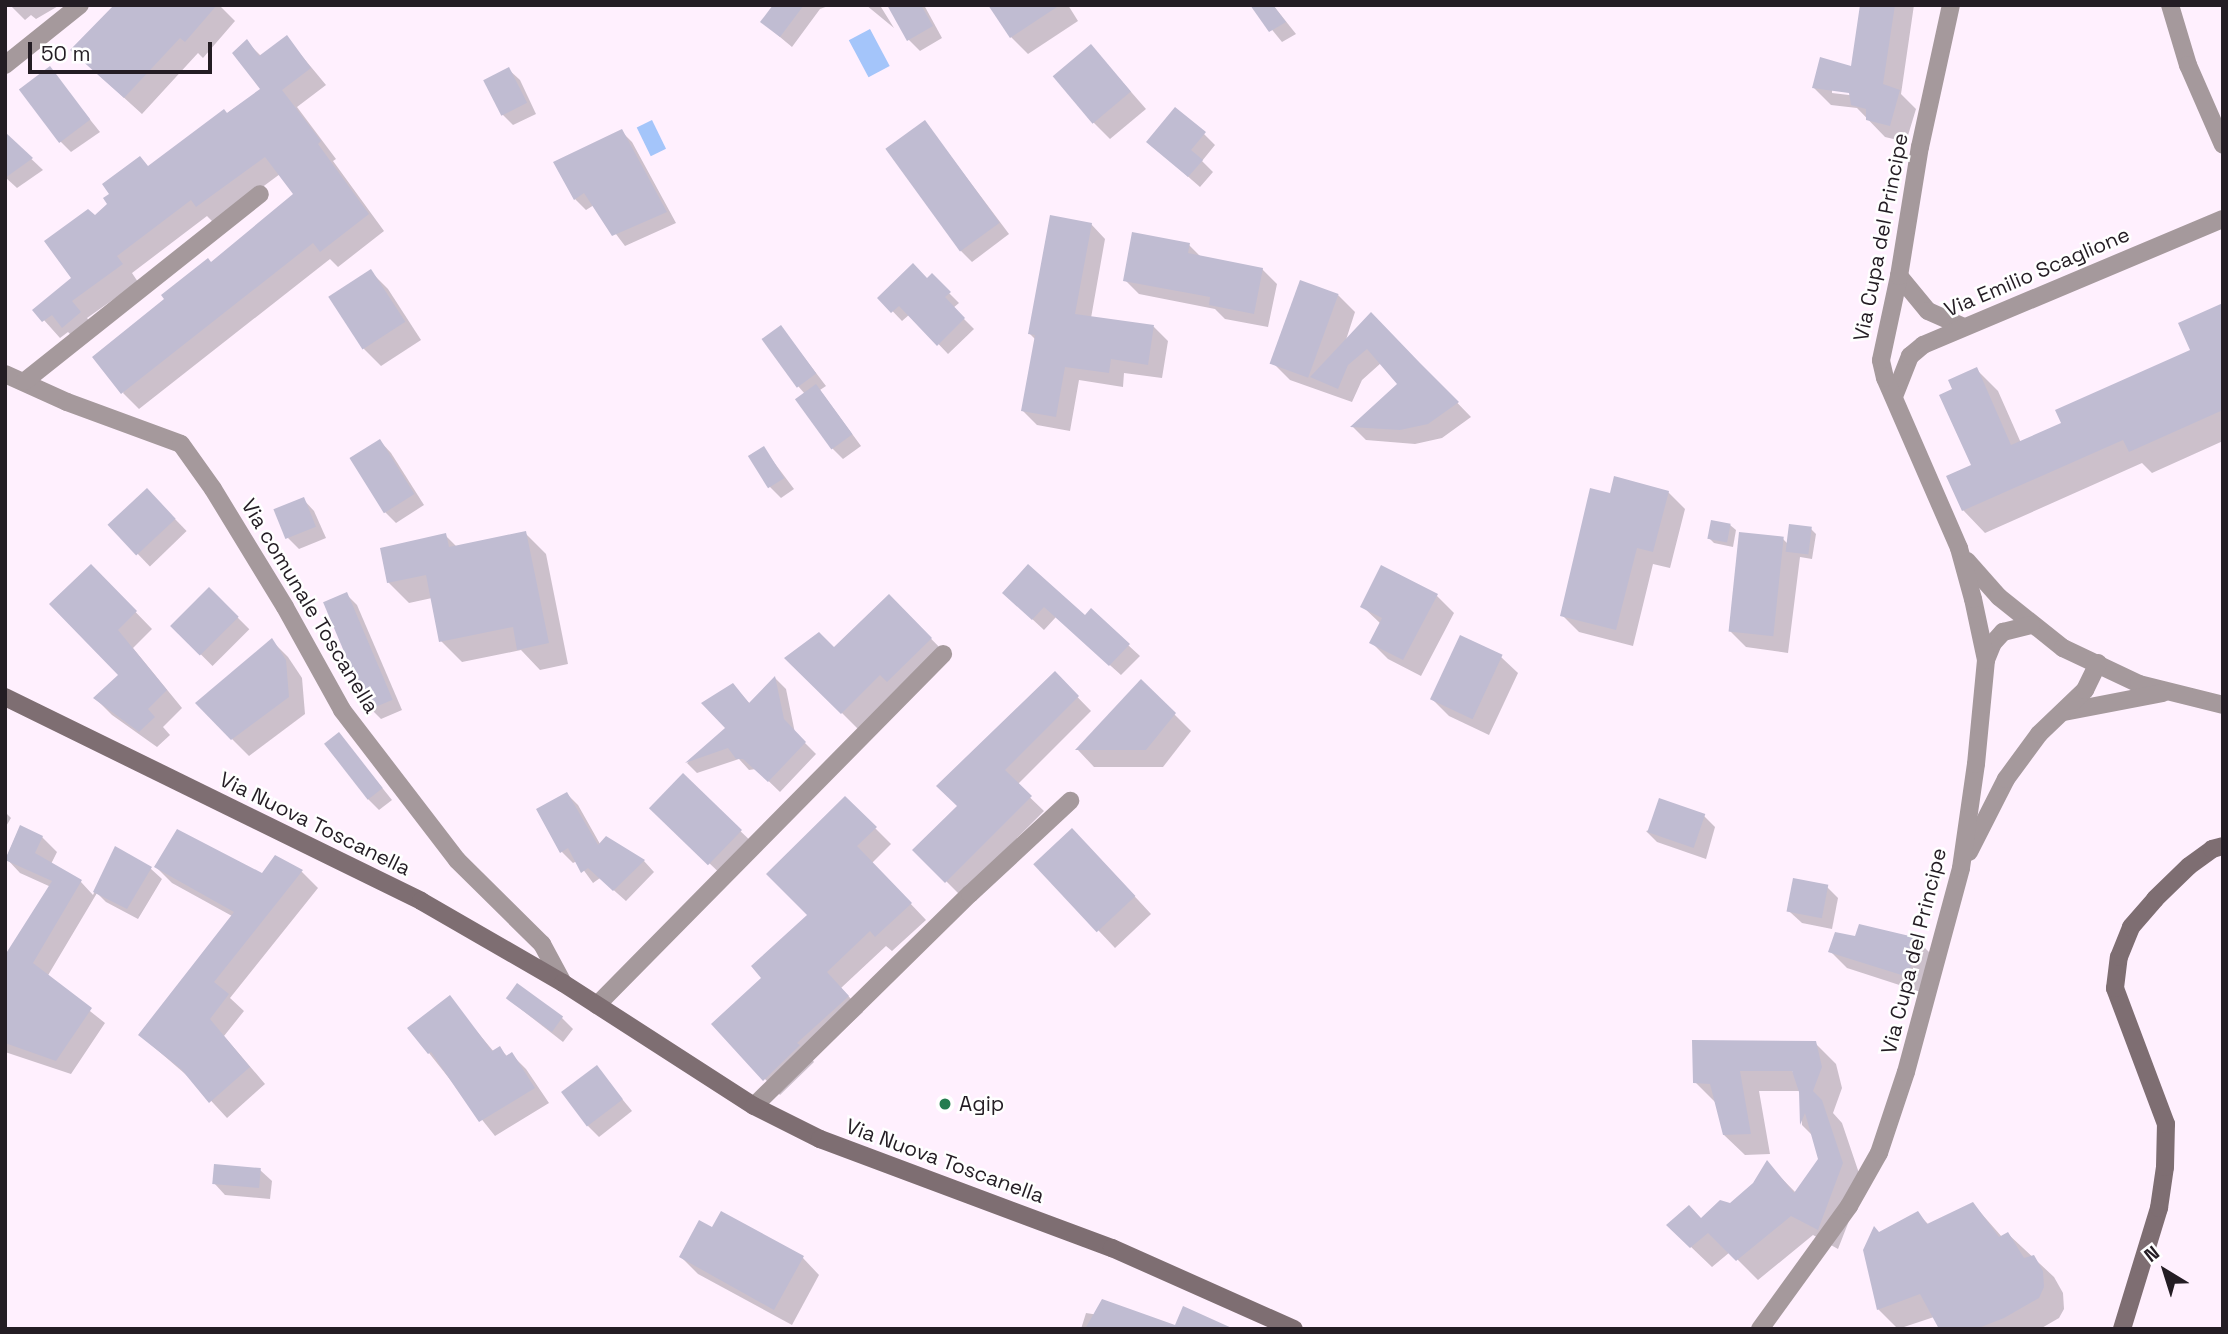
<!DOCTYPE html>
<style>
body{margin:0}
#map{position:relative;width:2228px;height:1334px;overflow:hidden;background:#fff0fe;font-family:"Space Grotesk",sans-serif}
div>[style]{position:absolute}
.water>*{inset:0;background:#a4c5fa;transform-origin:0 0}
.shadow>*{inset:0;background:#0003;transform-origin:0 0}
.building>*{inset:0;background:#c0bcd2;transform-origin:0 0}
.street>*{height:18px;margin:-9px;padding:0 9px;transform-origin:9px;border-radius:9px;background:#a5999c}
.secondary>*{height:18px;margin:-9px;padding:0 9px;transform-origin:9px;border-radius:9px;background:#7e6e72}
.dots>*{width:19px;height:19px;translate:-50% -50%;box-sizing:border-box;border:4px solid #fff;border-radius:50%}
span{translate:-50% -50%;white-space:nowrap;text-align:center;line-height:1.15;-webkit-text-stroke:5px #fff;paint-order:stroke}
.street-label{font-size:21px;color:#241d24}
.poi-label{font-size:21px;color:#241d24}
.left{translate:0 -50%;text-align:left}
.frame{position:absolute;inset:0;border:7px solid #241d24;pointer-events:none}
.north{position:absolute;left:2130px;top:1236px;width:70px;height:70px;-webkit-text-stroke:5px #fff;paint-order:stroke;rotate:322deg;font-size:19px;font-weight:700;line-height:28px;text-align:center;color:#241d24}
.north::after{content:'';display:block;margin:auto;width:24px;height:32px;background:#241d24;clip-path:polygon(50% 0,100% 100%,50% 72%,0 100%)}
.scale{position:absolute;left:28px;top:42px;width:184px;height:32px;box-sizing:border-box;border:4px solid #241d24;border-top:0;padding-left:9px;font-size:21px;line-height:24px;white-space:nowrap;color:#241d24;-webkit-text-stroke:5px #fff;paint-order:stroke}
</style>
<div id="map">
<div class="water">
<i style="left:870px;top:29px;width:42px;height:24px;rotate:62deg"></i>
<i style="left:652px;top:120px;width:32px;height:17px;rotate:64deg"></i>
</div>
<div class="shadow">
<i style="clip-path:polygon(10px 5px,60px 5px,36px 19px,31px 15px,25px 20px)"></i>
<i style="clip-path:polygon(122px 5px,219px 5px,235px 21px,203px 58px,198px 53px,142px 114px,89px 66px)"></i>
<i style="clip-path:polygon(775px 5px,831px 5px,820px 9px,792px 47px,762px 22px)"></i>
<i style="clip-path:polygon(866px 5px,884px 5px,881px 7px,894px 28px)"></i>
<i style="clip-path:polygon(889px 5px,924px 5px,942px 38px,920px 51px,909px 40px)"></i>
<i style="clip-path:polygon(990px 5px,1068px 5px,1078px 21px,1028px 54px,1011px 37px)"></i>
<i style="clip-path:polygon(1252px 5px,1273px 5px,1296px 34px,1282px 42px)"></i>
<i style="clip-path:polygon(evenodd,1861px 5px,1914px 5px,1901px 94px,1916px 109px,1906px 142px,1885px 137px,1857px 108px,1831px 105px,1814px 88px,1852px 69px,1861px 5px,1832px 89px,1857px 93px,1857px 96px,1832px 93px,1832px 89px)"></i>
<i style="clip-path:polygon(287px 38px,326px 85px,297px 107px,336px 159px,333px 161px,384px 231px,338px 267px,330px 259px,139px 409px,123px 393px,167px 299px,296px 195px,280px 174px,214px 223px,207px 216px,132px 273px,138px 282px,87px 318px,96px 329px,79px 343px,68px 332px,60px 338px,35px 310px,74px 279px,95px 218px,149px 167px,262px 89px,247px 42px,262px 57px)"></i>
<i style="clip-path:polygon(1091px 46px,1146px 109px,1110px 139px,1093px 122px)"></i>
<i style="clip-path:polygon(508px 69px,520px 80px,536px 114px,513px 125px,502px 114px)"></i>
<i style="clip-path:polygon(63px 86px,100px 132px,71px 152px,60px 141px)"></i>
<i style="clip-path:polygon(925px 122px,1009px 234px,972px 262px,961px 251px)"></i>
<i style="clip-path:polygon(621px 131px,632px 142px,676px 223px,625px 246px,594px 205px,586px 210px,575px 199px,556px 162px)"></i>
<i style="clip-path:polygon(5px 134px,43px 170px,17px 188px,5px 177px)"></i>
<i style="clip-path:polygon(1204px 134px,1215px 145px,1202px 161px,1213px 172px,1200px 187px,1160px 152px)"></i>
<i style="clip-path:polygon(1091px 224px,1105px 239px,1091px 318px,1154px 327px,1168px 341px,1162px 378px,1124px 373px,1123px 387px,1079px 380px,1070px 431px,1037px 425px,1023px 411px,1036px 340px,1029px 333px)"></i>
<i style="clip-path:polygon(1189px 245px,1201px 257px,1262px 269px,1277px 284px,1268px 327px,1225px 319px,1215px 309px,1139px 294px,1125px 280px)"></i>
<i style="clip-path:polygon(371px 272px,388px 289px,421px 340px,381px 366px,364px 349px)"></i>
<i style="clip-path:polygon(932px 276px,959px 303px,953px 308px,974px 329px,948px 354px,910px 314px,902px 321px,880px 298px,927px 281px)"></i>
<i style="clip-path:polygon(1338px 295px,1355px 312px,1345px 343px,1371px 314px,1471px 417px,1442px 438px,1415px 444px,1366px 440px,1353px 427px,1400px 384px,1381px 363px,1362px 380px,1352px 402px,1290px 380px,1273px 363px)"></i>
<i style="clip-path:polygon(2223px 305px,2223px 441px,2152px 473px,2142px 463px,1985px 533px,1963px 510px,1973px 465px,1976px 369px,1998px 391px,2021px 443px,2063px 424px,2192px 351px)"></i>
<i style="clip-path:polygon(781px 327px,826px 386px,820px 390px,861px 446px,843px 459px,832px 448px,805px 394px,798px 386px)"></i>
<i style="clip-path:polygon(380px 441px,391px 453px,424px 505px,396px 523px,385px 512px)"></i>
<i style="clip-path:polygon(764px 449px,794px 489px,781px 498px,770px 487px)"></i>
<i style="left:147px;top:490px;width:57px;height:51px;rotate:46deg"></i>
<i style="clip-path:polygon(1668px 492px,1685px 509px,1670px 568px,1653px 564px,1633px 646px,1579px 632px,1562px 615px,1611px 495px)"></i>
<i style="clip-path:polygon(303px 499px,314px 511px,326px 538px,299px 549px,288px 538px)"></i>
<i style="clip-path:polygon(1730px 525px,1736px 530px,1733px 547px,1714px 543px,1709px 538px)"></i>
<i style="clip-path:polygon(1811px 529px,1816px 534px,1812px 559px,1800px 557px,1788px 653px,1746px 647px,1729px 630px,1783px 539px,1788px 544px)"></i>
<i style="clip-path:polygon(525px 533px,546px 554px,568px 664px,540px 670px,521px 650px,462px 662px,441px 641px,432px 598px,409px 603px,388px 582px,445px 535px,457px 547px)"></i>
<i style="clip-path:polygon(91px 566px,152px 629px,133px 648px,182px 708px,163px 727px,170px 735px,157px 747px,112px 715px,95px 698px,121px 675px)"></i>
<i style="left:209px;top:589px;width:57px;height:52px;rotate:45deg"></i>
<i style="clip-path:polygon(1004px 593px,1085px 618px,1091px 611px,1140px 656px,1121px 675px,1056px 617px,1044px 630px)"></i>
<i style="clip-path:polygon(347px 595px,357px 605px,402px 710px,381px 719px,371px 709px)"></i>
<i style="clip-path:polygon(889px 596px,948px 656px,859px 730px,787px 658px,834px 650px)"></i>
<i style="clip-path:polygon(1437px 596px,1454px 613px,1421px 676px,1388px 659px,1371px 642px,1381px 624px,1362px 606px)"></i>
<i style="clip-path:polygon(271px 640px,288px 657px,302px 678px,305px 714px,249px 756px,232px 739px)"></i>
<i style="clip-path:polygon(1501px 657px,1518px 673px,1489px 735px,1449px 716px,1432px 699px)"></i>
<i style="clip-path:polygon(1055px 674px,1091px 711px,1017px 785px,1044px 811px,960px 895px,915px 850px,959px 806px)"></i>
<i style="clip-path:polygon(775px 678px,786px 689px,795px 733px,816px 754px,780px 792px,756px 769px,749px 770px,739px 759px,697px 773px,687px 763px,727px 728px,733px 685px,751px 705px)"></i>
<i style="clip-path:polygon(1141px 681px,1191px 731px,1163px 767px,1094px 767px,1078px 750px)"></i>
<i style="clip-path:polygon(339px 734px,392px 800px,379px 810px,368px 799px)"></i>
<i style="clip-path:polygon(683px 776px,758px 848px,727px 880px,669px 825px)"></i>
<i style="clip-path:polygon(567px 794px,578px 805px,600px 844px,644px 861px,654px 872px,626px 901px,600px 878px,593px 883px,577px 861px,573px 863px,562px 852px)"></i>
<i style="clip-path:polygon(845px 798px,891px 844px,872px 863px,926px 920px,892px 951px,886px 946px,841px 988px,863px 1012px,812px 1059px,814px 1062px,780px 1095px,765px 1079px,764px 978px,809px 915px)"></i>
<i style="clip-path:polygon(5px 812px,11px 818px,5px 828px)"></i>
<i style="clip-path:polygon(1704px 816px,1715px 827px,1706px 859px,1657px 842px,1646px 831px)"></i>
<i style="clip-path:polygon(20px 827px,42px 837px,57px 852px,51px 864px,81px 882px,93px 895px,115px 849px,150px 868px,162px 879px,138px 919px,106px 902px,97px 893px,47px 977px,105px 1023px,71px 1074px,5px 1052px,5px 962px,51px 887px,20px 873px,6px 858px)"></i>
<i style="clip-path:polygon(1089px 847px,1151px 914px,1115px 948px,1036px 864px)"></i>
<i style="clip-path:polygon(276px 858px,302px 872px,318px 888px,230px 998px,244px 1011px,224px 1036px,265px 1084px,227px 1118px,191px 1079px,140px 1035px,232px 916px,172px 883px,156px 867px,262px 876px)"></i>
<i style="clip-path:polygon(1827px 887px,1838px 898px,1832px 929px,1802px 923px,1790px 912px)"></i>
<i style="clip-path:polygon(1917px 940px,1934px 957px,1924px 993px,1847px 968px,1830px 951px)"></i>
<i style="clip-path:polygon(449px 998px,494px 1052px,499px 1048px,508px 1057px,511px 1054px,526px 1069px,549px 1103px,495px 1136px,429px 1053px)"></i>
<i style="clip-path:polygon(508px 999px,562px 1018px,573px 1029px,563px 1042px)"></i>
<i style="clip-path:polygon(evenodd,1815px 1043px,1836px 1064px,1842px 1088px,1833px 1113px,1842px 1123px,1863px 1185px,1838px 1249px,1813px 1235px,1758px 1280px,1730px 1252px,1712px 1267px,1689px 1245px,1702px 1220px,1730px 1205px,1754px 1184px,1767px 1163px,1796px 1193px,1820px 1160px,1813px 1136px,1802px 1125px,1800px 1091px,1759px 1091px,1770px 1154px,1745px 1155px,1724px 1135px,1716px 1103px,1695px 1082px,1815px 1043px,1790px 1069px,1799px 1069px,1800px 1080px,1790px 1069px)"></i>
<i style="clip-path:polygon(596px 1067px,632px 1111px,599px 1137px,588px 1126px)"></i>
<i style="clip-path:polygon(260px 1170px,272px 1181px,270px 1199px,225px 1195px,214px 1183px)"></i>
<i style="clip-path:polygon(1973px 1204px,2002px 1237px,2008px 1234px,2054px 1277px,2063px 1293px,2064px 1309px,2059px 1318px,2040px 1329px,1941px 1329px,1934px 1317px,1898px 1329px,1878px 1309px,1879px 1234px,1917px 1213px,1929px 1225px)"></i>
<i style="clip-path:polygon(713px 1230px,803px 1258px,819px 1275px,792px 1325px,698px 1274px,681px 1257px)"></i>
<i style="clip-path:polygon(1086px 1313px,1176px 1327px,1225px 1329px,1081px 1329px)"></i>
</div>
<div class="building">
<i style="clip-path:polygon(114px 5px,217px 5px,185px 42px,180px 38px,124px 98px,70px 50px)"></i>
<i style="clip-path:polygon(773px 5px,804px 5px,780px 37px,760px 22px)"></i>
<i style="clip-path:polygon(887px 5px,921px 5px,933px 26px,907px 41px)"></i>
<i style="clip-path:polygon(988px 5px,1060px 5px,1010px 38px)"></i>
<i style="clip-path:polygon(1250px 5px,1273px 5px,1286px 22px,1269px 32px)"></i>
<i style="clip-path:polygon(1860px 5px,1895px 5px,1883px 84px,1900px 90px,1890px 126px,1866px 120px,1866px 109px,1851px 105px,1849px 93px,1812px 88px,1820px 57px,1851px 66px)"></i>
<i style="clip-path:polygon(287px 35px,311px 68px,282px 90px,321px 141px,318px 144px,369px 214px,320px 252px,313px 243px,121px 394px,92px 357px,164px 299px,161px 295px,208px 258px,211px 262px,293px 194px,265px 157px,196px 207px,191px 200px,117px 256px,123px 264px,72px 301px,81px 312px,62px 328px,52px 315px,42px 322px,32px 310px,71px 278px,44px 241px,88px 209px,95px 215px,107px 204px,103px 198px,109px 194px,102px 184px,140px 156px,148px 166px,224px 109px,227px 113px,260px 89px,232px 53px,247px 39px,259px 56px)"></i>
<i style="left:1091px;top:44px;width:62px;height:50px;rotate:50deg"></i>
<i style="left:50px;top:66px;width:67px;height:39px;rotate:53deg"></i>
<i style="left:509px;top:67px;width:40px;height:29px;rotate:63deg"></i>
<i style="clip-path:polygon(1175px 107px,1206px 132px,1191px 150px,1203px 160px,1188px 177px,1146px 142px)"></i>
<i style="left:925px;top:120px;width:127px;height:49px;rotate:54deg"></i>
<i style="clip-path:polygon(622px 129px,667px 212px,612px 236px,584px 193px,574px 200px,553px 162px)"></i>
<i style="clip-path:polygon(5px 132px,33px 158px,5px 178px)"></i>
<i style="clip-path:polygon(1050px 215px,1092px 223px,1075px 314px,1154px 325px,1148px 365px,1111px 359px,1109px 373px,1065px 367px,1056px 417px,1021px 411px,1035px 335px,1028px 334px)"></i>
<i style="clip-path:polygon(1132px 232px,1190px 243px,1188px 253px,1263px 268px,1254px 314px,1209px 305px,1210px 297px,1123px 281px)"></i>
<i style="clip-path:polygon(913px 263px,927px 278px,932px 273px,951px 292px,945px 297px,965px 318px,937px 346px,899px 306px,891px 313px,877px 298px)"></i>
<i style="left:371px;top:269px;width:63px;height:51px;rotate:57deg"></i>
<i style="left:1300px;top:280px;width:41px;height:89px;rotate:20deg"></i>
<i style="clip-path:polygon(2223px 303px,2223px 410px,2129px 452px,2123px 440px,1962px 511px,1946px 476px,1971px 465px,1939px 395px,1952px 389px,1948px 380px,1977px 367px,2011px 445px,2061px 423px,2055px 410px,2190px 350px,2178px 323px)"></i>
<i style="clip-path:polygon(1371px 312px,1420px 363px,1459px 402px,1428px 424px,1400px 430px,1350px 427px,1397px 384px,1367px 349px,1348px 365px,1338px 389px,1310px 377px)"></i>
<i style="left:781px;top:325px;width:60px;height:24px;rotate:54deg"></i>
<i style="left:816px;top:384px;width:62px;height:26px;rotate:54deg"></i>
<i style="left:380px;top:439px;width:65px;height:36px;rotate:58deg"></i>
<i style="left:764px;top:446px;width:38px;height:19px;rotate:58deg"></i>
<i style="clip-path:polygon(1614px 476px,1669px 491px,1653px 552px,1637px 548px,1616px 630px,1560px 616px,1590px 488px,1610px 493px)"></i>
<i style="left:147px;top:488px;width:42px;height:54px;rotate:47deg"></i>
<i style="left:304px;top:497px;width:32px;height:33px;rotate:68deg"></i>
<i style="left:1711px;top:520px;width:20px;height:19px;rotate:11deg"></i>
<i style="left:1789px;top:524px;width:23px;height:28px;rotate:7deg"></i>
<i style="clip-path:polygon(526px 531px,549px 643px,517px 650px,513px 627px,439px 642px,426px 575px,387px 583px,380px 548px,446px 533px,449px 547px)"></i>
<i style="left:1739px;top:532px;width:45px;height:100px;rotate:6deg"></i>
<i style="clip-path:polygon(91px 564px,137px 611px,118px 630px,167px 690px,148px 709px,155px 717px,139px 732px,93px 698px,118px 675px,49px 604px)"></i>
<i style="clip-path:polygon(1028px 564px,1085px 615px,1091px 608px,1130px 644px,1109px 666px,1044px 607px,1032px 620px,1002px 593px)"></i>
<i style="clip-path:polygon(1381px 565px,1438px 594px,1403px 660px,1369px 643px,1382px 618px,1360px 607px)"></i>
<i style="left:209px;top:587px;width:42px;height:55px;rotate:45deg"></i>
<i style="left:347px;top:592px;width:117px;height:26px;rotate:67deg"></i>
<i style="clip-path:polygon(889px 594px,932px 638px,887px 682px,880px 675px,841px 714px,784px 658px,819px 632px,834px 647px)"></i>
<i style="left:1460px;top:635px;width:47px;height:71px;rotate:25deg"></i>
<i style="clip-path:polygon(272px 638px,286px 660px,289px 697px,231px 740px,195px 703px)"></i>
<i style="clip-path:polygon(1055px 671px,1079px 696px,1005px 770px,1032px 796px,945px 883px,912px 850px,957px 806px,936px 786px)"></i>
<i style="clip-path:polygon(775px 676px,784px 719px,806px 742px,768px 782px,743px 759px,736px 759px,728px 748px,685px 763px,725px 728px,701px 703px,733px 683px,749px 703px)"></i>
<i style="clip-path:polygon(1141px 679px,1176px 713px,1146px 750px,1075px 750px)"></i>
<i style="left:339px;top:732px;width:71px;height:19px;rotate:52deg"></i>
<i style="left:683px;top:773px;width:82px;height:49px;rotate:44deg"></i>
<i style="clip-path:polygon(567px 792px,598px 845px,606px 836px,645px 860px,613px 891px,588px 868px,581px 873px,568px 848px,560px 853px,536px 809px)"></i>
<i style="clip-path:polygon(845px 796px,877px 827px,857px 846px,912px 903px,875px 937px,870px 931px,827px 972px,849px 996px,797px 1043px,800px 1045px,763px 1081px,711px 1024px,761px 978px,751px 966px,807px 915px,766px 874px)"></i>
<i style="left:1659px;top:798px;width:49px;height:36px;rotate:19deg"></i>
<i style="clip-path:polygon(20px 825px,43px 836px,35px 853px,82px 880px,33px 963px,92px 1008px,56px 1061px,5px 1043px,5px 955px,52px 881px,5px 860px)"></i>
<i style="left:1072px;top:828px;width:93px;height:53px;rotate:47deg"></i>
<i style="clip-path:polygon(177px 829px,262px 873px,275px 855px,303px 870px,214px 982px,229px 994px,210px 1019px,250px 1067px,209px 1103px,181px 1069px,138px 1035px,234px 912px,154px 867px)"></i>
<i style="clip-path:polygon(115px 846px,152px 867px,127px 909px,93px 892px)"></i>
<i style="left:1793px;top:878px;width:36px;height:34px;rotate:11deg"></i>
<i style="clip-path:polygon(1859px 924px,1918px 938px,1908px 977px,1828px 952px,1835px 932px,1855px 936px)"></i>
<i style="left:517px;top:983px;width:57px;height:19px;rotate:36deg"></i>
<i style="clip-path:polygon(450px 995px,492px 1051px,500px 1046px,506px 1056px,512px 1052px,535px 1088px,479px 1122px,431px 1052px,428px 1054px,407px 1028px)"></i>
<i style="clip-path:polygon(1692px 1040px,1816px 1041px,1822px 1067px,1813px 1091px,1822px 1100px,1843px 1163px,1818px 1230px,1791px 1216px,1736px 1261px,1708px 1233px,1690px 1248px,1666px 1225px,1689px 1205px,1701px 1218px,1720px 1200px,1730px 1203px,1753px 1183px,1767px 1160px,1794px 1193px,1818px 1159px,1805px 1113px,1800px 1125px,1799px 1092px,1792px 1071px,1740px 1071px,1751px 1134px,1723px 1135px,1710px 1084px,1693px 1083px)"></i>
<i style="left:597px;top:1065px;width:43px;height:45px;rotate:53deg"></i>
<i style="left:214px;top:1164px;width:47px;height:20px;rotate:5deg"></i>
<i style="clip-path:polygon(1973px 1202px,1999px 1237px,2008px 1232px,2024px 1258px,2034px 1255px,2043px 1271px,2044px 1287px,2039px 1298px,2004px 1318px,1976px 1329px,1939px 1329px,1920px 1294px,1877px 1310px,1863px 1250px,1874px 1226px,1879px 1232px,1918px 1211px,1927px 1224px)"></i>
<i style="clip-path:polygon(721px 1211px,804px 1256px,774px 1310px,679px 1257px,699px 1220px,712px 1227px)"></i>
<i style="clip-path:polygon(1102px 1299px,1175px 1325px,1183px 1306px,1234px 1329px,1085px 1329px)"></i>
</div>
<div class="street">
<i style="left:2170px;top:5px;width:63px;rotate:73.3deg"></i>
<i style="left:2188px;top:65px;width:87px;rotate:66.4deg"></i>
<i style="left:5px;top:65px;width:96px;rotate:-38.7deg"></i>
<i style="left:1899px;top:276px;width:45px;rotate:50.4deg"></i>
<i style="left:1928px;top:311px;width:39px;rotate:24deg"></i>
<i style="left:5px;top:374px;width:68px;rotate:24.3deg"></i>
<i style="left:67px;top:402px;width:121px;rotate:20.2deg"></i>
<i style="left:181px;top:444px;width:55px;rotate:54.6deg"></i>
<i style="left:213px;top:489px;width:138px;rotate:58.6deg"></i>
<i style="left:285px;top:607px;width:118px;rotate:61deg"></i>
<i style="left:342px;top:710px;width:189px;rotate:52.5deg"></i>
<i style="left:457px;top:860px;width:120px;rotate:44.7deg"></i>
<i style="left:542px;top:944px;width:44px;rotate:61.7deg"></i>
<i style="left:25px;top:381px;width:300px;rotate:-38.5deg"></i>
<i style="left:1895px;top:394px;width:41px;rotate:-68.5deg"></i>
<i style="left:1910px;top:356px;width:17px;rotate:-40deg"></i>
<i style="left:1923px;top:345px;width:325px;rotate:-22.8deg"></i>
<i style="left:1967px;top:561px;width:48px;rotate:48.4deg"></i>
<i style="left:1999px;top:597px;width:82px;rotate:38.6deg"></i>
<i style="left:2063px;top:648px;width:84px;rotate:25.3deg"></i>
<i style="left:2139px;top:684px;width:87px;rotate:14deg"></i>
<i style="left:1986px;top:660px;width:18px;rotate:-68deg"></i>
<i style="left:1993px;top:643px;width:15px;rotate:-48deg"></i>
<i style="left:2003px;top:632px;width:29px;rotate:-14deg"></i>
<i style="left:2064px;top:712px;width:101px;rotate:-10.9deg"></i>
<i style="left:1969px;top:852px;width:82px;rotate:-63.1deg"></i>
<i style="left:2006px;top:779px;width:56px;rotate:-53.7deg"></i>
<i style="left:2039px;top:734px;width:64px;rotate:-43.7deg"></i>
<i style="left:2085px;top:690px;width:30px;rotate:-64deg"></i>
<i style="left:597px;top:1005px;width:493px;rotate:-45.4deg"></i>
<i style="left:754px;top:1106px;width:303px;rotate:-44.5deg"></i>
<i style="left:970px;top:894px;width:137px;rotate:-42.9deg"></i>
<i style="left:1760px;top:1329px;width:152px;rotate:-54.1deg"></i>
<i style="left:1849px;top:1206px;width:61px;rotate:-60.5deg"></i>
<i style="left:1879px;top:1153px;width:85px;rotate:-71.6deg"></i>
<i style="left:1906px;top:1072px;width:211px;rotate:-74.9deg"></i>
<i style="left:1961px;top:868px;width:105px;rotate:-81.8deg"></i>
<i style="left:1976px;top:764px;width:104px;rotate:-84.5deg"></i>
<i style="left:1986px;top:660px;width:62px;rotate:-102deg"></i>
<i style="left:1973px;top:599px;width:53px;rotate:-105.4deg"></i>
<i style="left:1959px;top:548px;width:185px;rotate:-113.5deg"></i>
<i style="left:1885px;top:378px;width:18px;rotate:-103deg"></i>
<i style="left:1881px;top:360px;width:86px;rotate:-77.9deg"></i>
<i style="left:1899px;top:276px;width:131px;rotate:-80.8deg"></i>
<i style="left:1920px;top:147px;width:145px;rotate:-77.7deg"></i>
</div>
<div class="secondary">
<i style="left:5px;top:697px;width:463px;rotate:26.1deg"></i>
<i style="left:421px;top:901px;width:164px;rotate:30deg"></i>
<i style="left:563px;top:983px;width:227px;rotate:32.8deg"></i>
<i style="left:754px;top:1106px;width:74px;rotate:26.6deg"></i>
<i style="left:820px;top:1139px;width:312px;rotate:20.5deg"></i>
<i style="left:1112px;top:1248px;width:199px;rotate:24deg"></i>
<i style="left:2122px;top:1329px;width:127px;rotate:-73deg"></i>
<i style="left:2159px;top:1208px;width:41px;rotate:-81.7deg"></i>
<i style="left:2165px;top:1167px;width:43px;rotate:-88.7deg"></i>
<i style="left:2166px;top:1124px;width:145px;rotate:-110.6deg"></i>
<i style="left:2115px;top:988px;width:31px;rotate:-83deg"></i>
<i style="left:2119px;top:957px;width:32px;rotate:-68deg"></i>
<i style="left:2131px;top:927px;width:37px;rotate:-49deg"></i>
<i style="left:2155px;top:899px;width:47px;rotate:-44.1deg"></i>
<i style="left:2189px;top:866px;width:29px;rotate:-36deg"></i>
<i style="left:2212px;top:849px;width:11px;rotate:-15deg"></i>
</div>
<div class="dots">
<i style="left:945px;top:1104px;background:#257c50"></i>
</div>
<div class="street-label">
<span style="left:1881px;top:237px;rotate:-79deg">Via Cupa del Principe</span>
<span style="left:2037px;top:272px;rotate:-23deg">Via Emilio Scaglione</span>
<span style="left:310px;top:606px;rotate:59deg">Via comunale Toscanella</span>
<span style="left:315px;top:824px;rotate:26deg">Via Nuova Toscanella</span>
<span style="left:1914px;top:951px;rotate:-76deg">Via Cupa del Principe</span>
<span style="left:945px;top:1161px;rotate:20deg">Via Nuova Toscanella</span>
</div>
<div class="poi-label">
<span class="left" style="left:959px;top:1104px">Agip</span>
</div>
<div class="frame"></div>
<div class="north">N</div>
<div class="scale">50 m</div>
</div>
